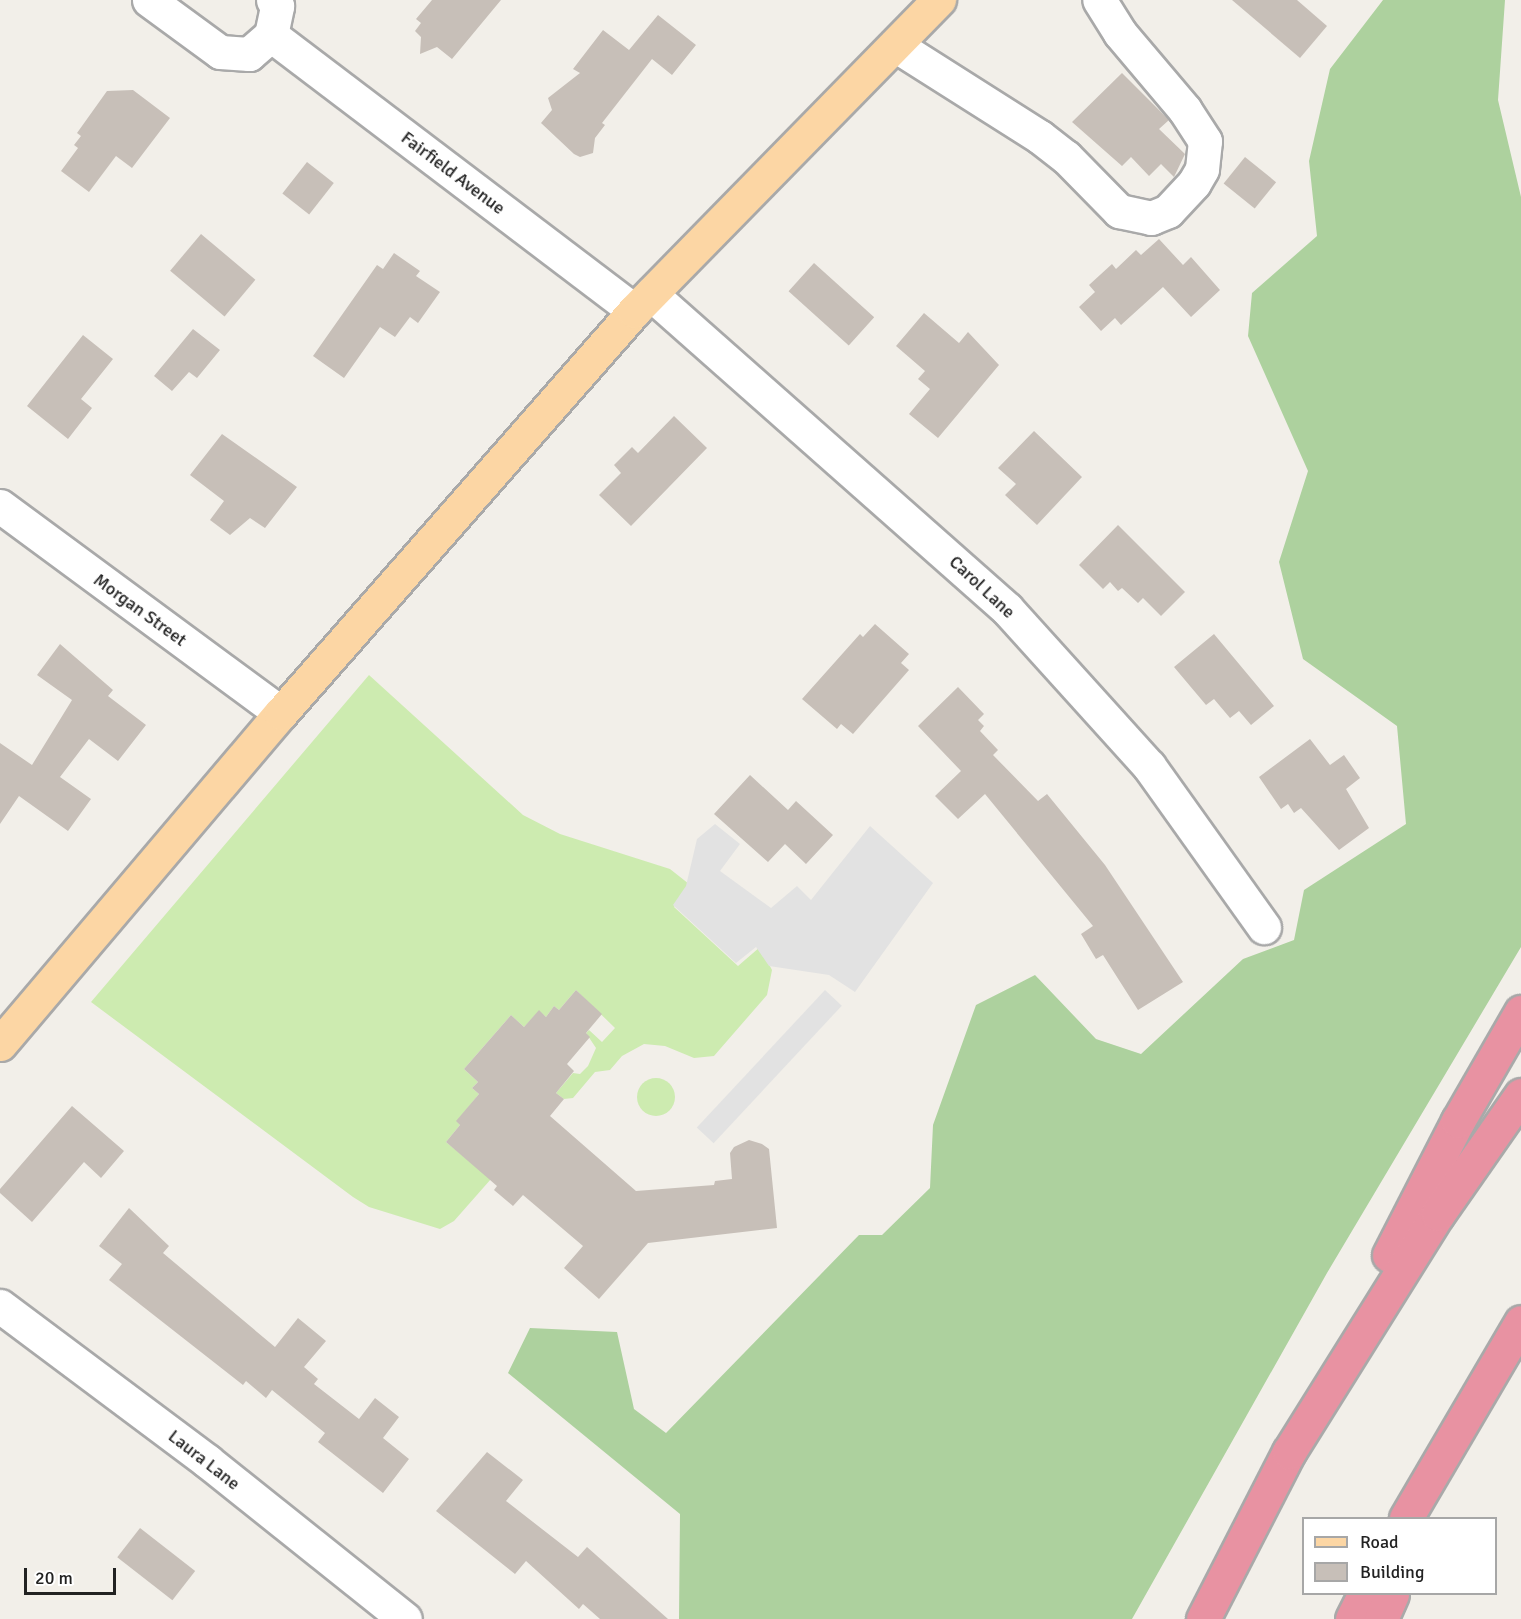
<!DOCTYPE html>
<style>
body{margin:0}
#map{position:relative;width:1521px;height:1619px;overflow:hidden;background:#f2efe9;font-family:Signika,sans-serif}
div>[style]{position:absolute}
.grass>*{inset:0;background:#cdebb0}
.round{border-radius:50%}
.forest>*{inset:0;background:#add19e}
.parking>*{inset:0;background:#e2e2e2;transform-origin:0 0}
.building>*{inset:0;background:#c7bfb8;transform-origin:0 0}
.roads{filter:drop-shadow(2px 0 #a9a9a9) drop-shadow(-2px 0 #a9a9a9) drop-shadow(0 2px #a9a9a9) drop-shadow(0 -2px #a9a9a9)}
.minor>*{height:33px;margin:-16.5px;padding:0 16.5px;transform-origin:16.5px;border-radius:16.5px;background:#fff}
.major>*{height:33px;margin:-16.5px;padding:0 16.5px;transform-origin:16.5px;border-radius:16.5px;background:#fcd6a4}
.highway>*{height:33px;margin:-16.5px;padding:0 16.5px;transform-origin:16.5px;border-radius:16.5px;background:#e892a2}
span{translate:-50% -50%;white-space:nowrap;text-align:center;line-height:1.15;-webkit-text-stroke:4.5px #fff;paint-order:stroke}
.street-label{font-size:18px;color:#222}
.legend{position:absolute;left:1302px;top:1517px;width:195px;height:78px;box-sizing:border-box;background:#fff;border:2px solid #a7a7a7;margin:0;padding:8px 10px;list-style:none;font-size:18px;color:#222}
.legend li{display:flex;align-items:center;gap:12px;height:30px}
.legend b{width:30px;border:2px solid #a7a7a7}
.scale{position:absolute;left:24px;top:1568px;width:92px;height:27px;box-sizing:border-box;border:3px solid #222;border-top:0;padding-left:8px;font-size:18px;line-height:21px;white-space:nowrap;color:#222;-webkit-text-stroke:4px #fff;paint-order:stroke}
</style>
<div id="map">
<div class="grass">
<i style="clip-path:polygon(369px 675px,523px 815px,560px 834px,670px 869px,689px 884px,674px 907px,738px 966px,760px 947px,772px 970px,767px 995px,714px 1056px,694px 1058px,665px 1046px,644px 1044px,622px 1056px,610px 1070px,595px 1072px,573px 1098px,564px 1099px,556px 1093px,573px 1073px,580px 1074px,588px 1066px,596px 1048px,586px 1033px,589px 1030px,602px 1042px,615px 1028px,576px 990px,559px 1010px,554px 1006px,546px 1017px,539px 1011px,524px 1027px,511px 1015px,464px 1069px,478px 1082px,472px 1088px,479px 1094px,457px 1121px,460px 1125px,446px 1142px,491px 1179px,454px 1221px,440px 1229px,369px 1207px,353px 1197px,91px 1002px)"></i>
<i class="round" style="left:637px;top:1078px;width:38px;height:38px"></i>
</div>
<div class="forest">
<i style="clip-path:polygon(1383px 0,1505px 0,1498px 100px,1521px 197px,1521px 947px,1327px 1273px,1132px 1619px,679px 1619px,680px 1514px,508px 1373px,530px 1328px,617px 1332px,634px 1409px,666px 1433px,859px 1235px,882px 1235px,930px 1188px,933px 1125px,976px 1005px,1035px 975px,1096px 1039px,1141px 1054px,1243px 959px,1294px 940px,1304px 890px,1406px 824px,1397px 726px,1303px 659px,1279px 562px,1308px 471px,1248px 336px,1252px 293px,1317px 236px,1309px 161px,1330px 69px)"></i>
</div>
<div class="parking">
<i style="clip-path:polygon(715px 824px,740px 844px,720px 871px,771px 908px,797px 886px,811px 900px,870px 826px,933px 883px,855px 992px,829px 975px,769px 966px,756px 947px,736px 963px,673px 905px,686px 886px,697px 839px)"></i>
<i style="left:825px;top:990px;width:23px;height:188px;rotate:43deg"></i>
</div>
<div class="building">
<i style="clip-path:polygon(432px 0,501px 0,452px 59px,437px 47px,420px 54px,421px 37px,415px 31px,421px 23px,416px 19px)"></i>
<i style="clip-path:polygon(1232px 0,1297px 0,1327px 26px,1300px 58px)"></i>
<i style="clip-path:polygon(658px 15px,696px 45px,672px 75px,652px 59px,602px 123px,605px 125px,595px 138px,593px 153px,580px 157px,574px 154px,541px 123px,552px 110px,548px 98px,580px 73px,573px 69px,603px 30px,629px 50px)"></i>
<i style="clip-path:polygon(1122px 73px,1169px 120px,1159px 129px,1185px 154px,1174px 177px,1161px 164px,1149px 176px,1131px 157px,1122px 166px,1072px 122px)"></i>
<i style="clip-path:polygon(133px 90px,170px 118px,132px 168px,116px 156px,89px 192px,61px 171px,78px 148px,74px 145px,81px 136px,77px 133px,107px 91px)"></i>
<i style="left:1245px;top:157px;width:40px;height:34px;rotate:39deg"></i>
<i style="left:307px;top:162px;width:34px;height:40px;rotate:38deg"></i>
<i style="left:201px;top:234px;width:71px;height:48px;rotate:40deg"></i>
<i style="clip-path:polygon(1159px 239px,1183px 265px,1191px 257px,1220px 290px,1191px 317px,1163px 287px,1121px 325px,1115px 318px,1101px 331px,1079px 307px,1095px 292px,1089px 285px,1112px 264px,1116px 269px,1136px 250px,1141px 255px)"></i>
<i style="clip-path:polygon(394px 253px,420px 271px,416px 276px,440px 292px,418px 323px,410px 317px,395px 337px,380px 327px,344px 378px,313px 356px,377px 265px,383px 269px)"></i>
<i style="left:814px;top:263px;width:81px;height:38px;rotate:42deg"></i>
<i style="clip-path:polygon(924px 313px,959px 343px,968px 332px,999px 365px,938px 438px,909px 414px,930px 389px,918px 379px,925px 371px,896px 346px)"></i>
<i style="clip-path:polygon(193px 329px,220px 350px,197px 378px,189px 372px,172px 391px,154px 376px)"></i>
<i style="clip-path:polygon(83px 335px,113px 359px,81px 399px,92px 408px,68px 439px,27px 406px)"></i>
<i style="clip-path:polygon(674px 416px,707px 448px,631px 526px,599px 495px,621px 473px,614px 465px,632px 447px,638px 453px)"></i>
<i style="clip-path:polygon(1034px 431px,1082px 477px,1037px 525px,1005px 495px,1016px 484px,998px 468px)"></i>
<i style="clip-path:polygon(222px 434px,297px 487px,265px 528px,250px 518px,230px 535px,210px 520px,224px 501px,190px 475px)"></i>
<i style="clip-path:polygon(1118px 525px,1185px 592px,1161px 616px,1143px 598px,1138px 603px,1122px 588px,1118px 591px,1110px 582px,1103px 589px,1079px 565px)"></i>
<i style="clip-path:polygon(875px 624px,909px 654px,901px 663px,909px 670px,853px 734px,841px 724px,837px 729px,802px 699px,860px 634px,863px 637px)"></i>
<i style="clip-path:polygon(1214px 634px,1274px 706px,1251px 725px,1239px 711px,1230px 718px,1214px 699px,1206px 705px,1174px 667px)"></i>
<i style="clip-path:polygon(60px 644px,113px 690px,108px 696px,146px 725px,118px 761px,89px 739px,60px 777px,91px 799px,68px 831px,19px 796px,0 824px,0 743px,32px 765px,72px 700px,37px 675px)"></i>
<i style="clip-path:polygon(958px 687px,984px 714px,978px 720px,984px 726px,980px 731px,998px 750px,993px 755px,1038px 801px,1047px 794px,1105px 865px,1183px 982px,1138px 1010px,1103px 955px,1096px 959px,1081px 934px,1093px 926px,985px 794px,958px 819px,935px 796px,961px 771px,918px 726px)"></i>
<i style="clip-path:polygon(1310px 739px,1330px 765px,1344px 755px,1360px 778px,1346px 789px,1369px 828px,1339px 850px,1301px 808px,1294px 813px,1288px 804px,1281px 809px,1259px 777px)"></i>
<i style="clip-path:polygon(750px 775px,788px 810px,796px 801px,833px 835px,806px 864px,785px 844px,768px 862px,714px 814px)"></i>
<i style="clip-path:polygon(576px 990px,602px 1014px,586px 1033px,590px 1037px,567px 1064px,574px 1071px,556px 1093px,564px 1099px,550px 1116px,636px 1191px,714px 1185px,715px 1181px,732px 1179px,730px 1153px,734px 1147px,749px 1140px,762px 1144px,769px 1149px,777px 1228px,648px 1243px,599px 1299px,564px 1268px,583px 1246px,523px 1195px,513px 1206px,494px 1190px,497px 1186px,446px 1142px,460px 1125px,456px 1121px,479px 1094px,472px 1088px,478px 1082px,464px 1069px,511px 1015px,524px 1027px,539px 1010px,546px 1017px,554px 1006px,559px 1010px)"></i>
<i style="clip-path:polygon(72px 1106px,124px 1151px,101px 1178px,84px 1162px,32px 1222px,0 1193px,0 1189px)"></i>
<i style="clip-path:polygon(129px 1208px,169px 1246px,163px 1253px,275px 1347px,298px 1318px,326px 1341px,304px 1367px,318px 1379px,314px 1384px,359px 1419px,375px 1398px,399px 1417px,383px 1438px,409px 1459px,383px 1493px,318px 1442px,325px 1433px,272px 1390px,266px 1398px,246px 1381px,243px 1385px,109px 1280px,122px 1264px,99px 1246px)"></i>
<i style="clip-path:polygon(487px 1452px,523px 1480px,506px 1501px,578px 1557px,587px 1547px,668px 1619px,600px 1619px,583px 1604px,579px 1609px,526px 1561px,515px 1574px,436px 1511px)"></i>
<i style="left:140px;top:1528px;width:70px;height:37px;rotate:38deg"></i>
</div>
<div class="roads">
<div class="minor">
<i style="left:149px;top:0;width:88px;rotate:36.2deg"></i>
<i style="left:220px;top:52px;width:29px;rotate:4deg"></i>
<i style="left:249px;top:54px;width:29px;rotate:-41deg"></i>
<i style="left:271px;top:35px;width:30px;rotate:-78deg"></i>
<i style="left:277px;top:6px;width:7px;rotate:-124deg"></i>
<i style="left:271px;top:35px;width:456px;rotate:37.2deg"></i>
<i style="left:895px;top:45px;width:172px;rotate:32.4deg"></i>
<i style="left:1040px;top:137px;width:33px;rotate:38deg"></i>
<i style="left:1066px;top:157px;width:76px;rotate:45.5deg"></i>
<i style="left:1119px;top:211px;width:33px;rotate:12deg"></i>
<i style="left:1151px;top:218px;width:18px;rotate:-22deg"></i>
<i style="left:1168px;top:211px;width:38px;rotate:-47deg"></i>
<i style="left:1194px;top:183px;width:16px;rotate:-60deg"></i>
<i style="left:1202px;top:169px;width:28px;rotate:-84deg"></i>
<i style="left:1205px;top:141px;width:37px;rotate:-123deg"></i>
<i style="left:1185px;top:110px;width:101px;rotate:-130.2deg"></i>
<i style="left:1120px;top:33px;width:39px;rotate:-122deg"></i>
<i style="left:651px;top:294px;width:475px;rotate:41.5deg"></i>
<i style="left:1007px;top:609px;width:212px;rotate:47.9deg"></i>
<i style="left:1149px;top:766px;width:198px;rotate:54.5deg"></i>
<i style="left:0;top:506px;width:349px;rotate:36.4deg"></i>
<i style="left:0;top:1306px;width:259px;rotate:36.8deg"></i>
<i style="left:207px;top:1461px;width:253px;rotate:38.6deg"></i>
</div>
<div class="major">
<i style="left:0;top:1044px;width:434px;rotate:-49.7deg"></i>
<i style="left:281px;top:713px;width:535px;rotate:-48.71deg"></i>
<i style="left:634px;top:311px;width:436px;rotate:-45.6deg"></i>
</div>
<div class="highway">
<i style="left:1389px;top:1255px;width:151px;rotate:-62.8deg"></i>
<i style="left:1458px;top:1121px;width:126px;rotate:-60deg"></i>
<i style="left:1406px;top:1518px;width:227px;rotate:-59.6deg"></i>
<i style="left:1203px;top:1619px;width:188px;rotate:-62.8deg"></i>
<i style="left:1289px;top:1452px;width:281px;rotate:-58deg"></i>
<i style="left:1438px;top:1214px;width:145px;rotate:-55.1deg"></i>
<i style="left:1352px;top:1619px;width:28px;rotate:-63deg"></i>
<i style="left:1381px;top:1619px;width:27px;rotate:-66deg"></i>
</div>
</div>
<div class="street-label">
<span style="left:453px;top:173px;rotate:37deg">Fairfield Avenue</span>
<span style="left:982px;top:587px;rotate:43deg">Carol Lane</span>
<span style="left:140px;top:610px;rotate:36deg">Morgan Street</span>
<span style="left:204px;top:1460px;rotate:38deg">Laura Lane</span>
</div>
<ul class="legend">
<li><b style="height:8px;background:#fcd6a4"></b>Road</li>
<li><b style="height:16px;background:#c7bfb8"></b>Building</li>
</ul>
<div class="scale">20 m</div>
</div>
